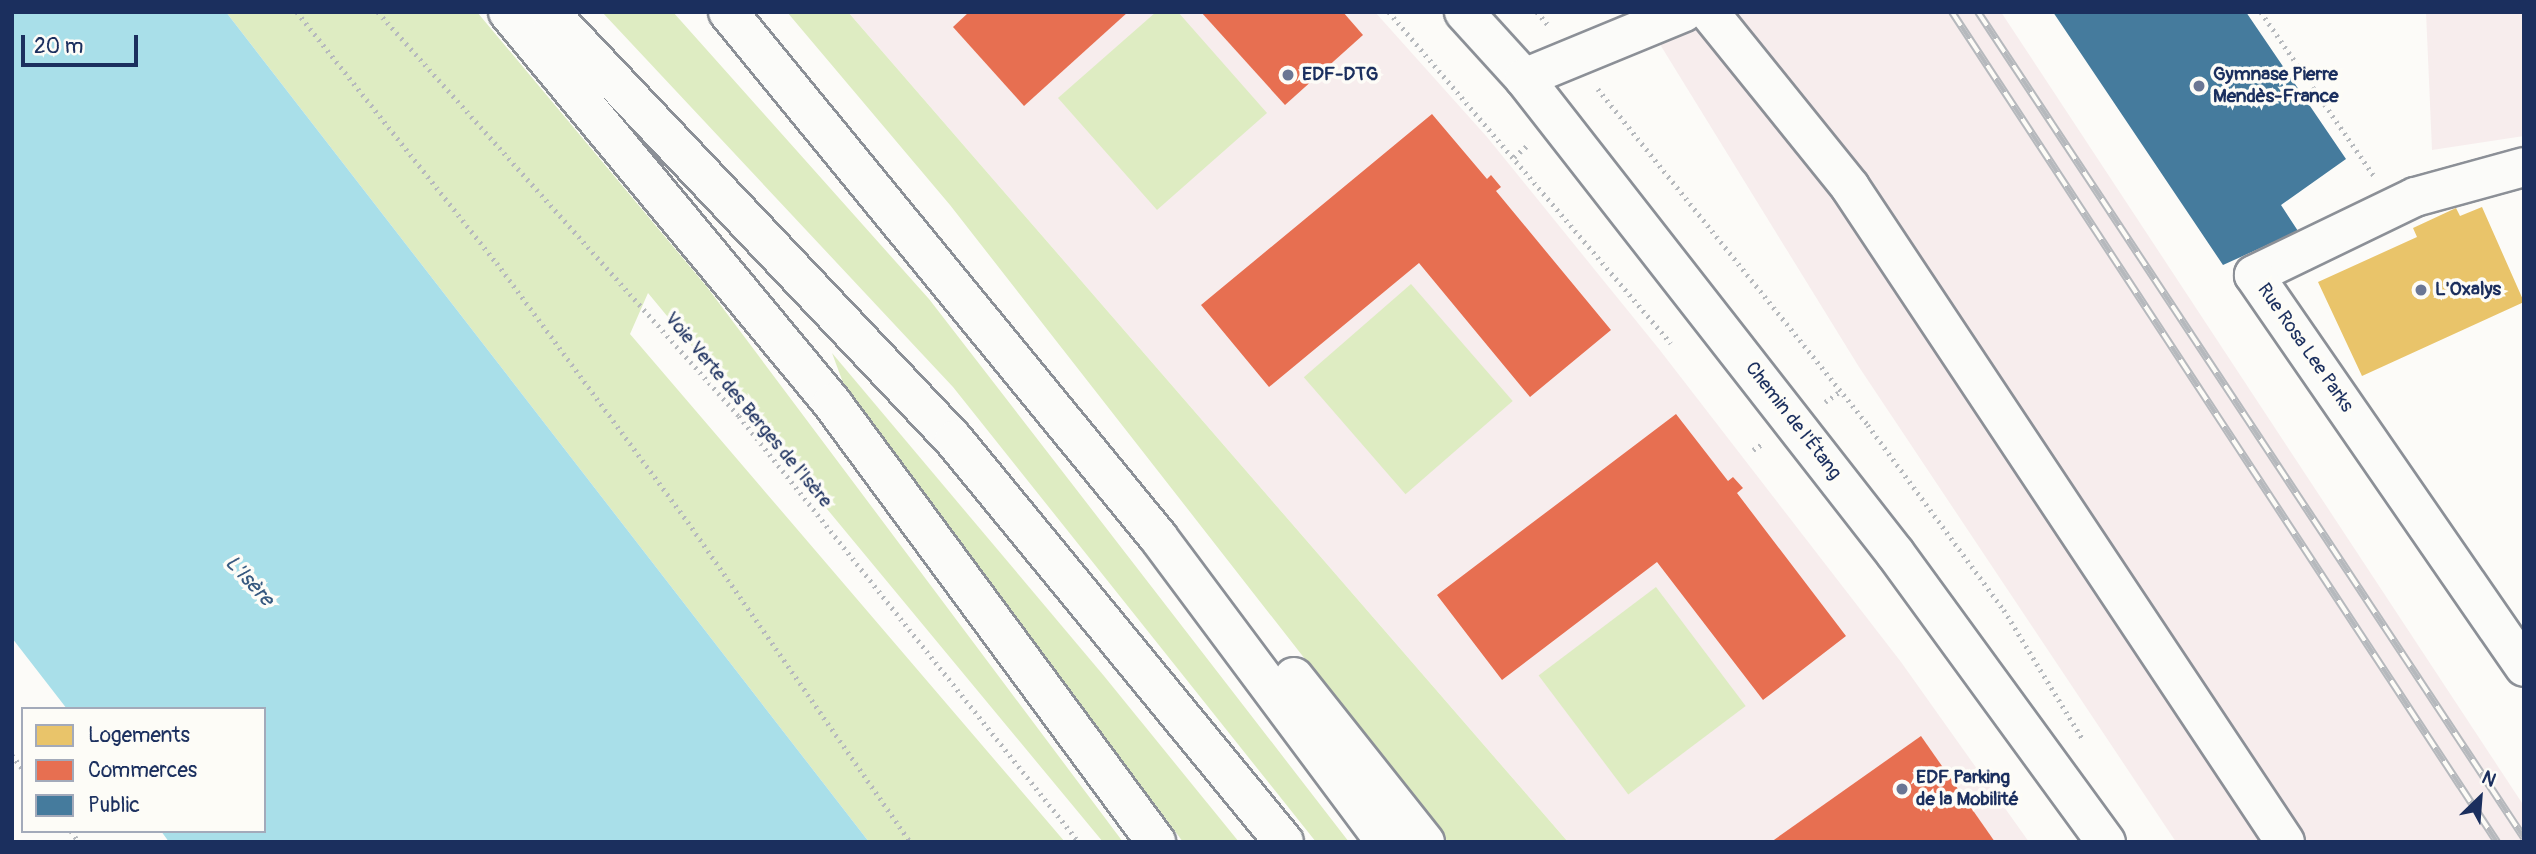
<!DOCTYPE html>
<meta charset="utf-8">
<style>
body{margin:0}
#map{position:relative;width:2536px;height:854px;overflow:hidden;background:#fcfbf8;font-family:Pangolin,sans-serif}
div>[style]{position:absolute}
.built>*{inset:0;background:#f7eded}
.green>*{inset:0;background:#deecc2;transform-origin:0 0}
.water>*{inset:0;background:#a9dfe9}
.homes>*{inset:0;background:#e9c46a}
.shops>*{inset:0;background:#e76f51}
.public>*{inset:0;background:#457b9d}
.path>*{height:4.5px;margin-top:-2.25px;transform-origin:0;background:repeating-linear-gradient(90deg,#b6b9bd 0 2px,transparent 0 7px)}
.roads{filter:drop-shadow(2px 0 #8c9097) drop-shadow(-2px 0 #8c9097) drop-shadow(0 2px #8c9097) drop-shadow(0 -2px #8c9097)}
.minor>*{height:38px;margin:-19px;padding:0 19px;transform-origin:19px;border-radius:19px;background:#fbfbf9}
.highway>*{height:38px;margin:-19px;padding:0 19px;transform-origin:19px;border-radius:19px;background:#fbfbf9}
.rail>*{height:8px;margin-top:-4px;transform-origin:0;background:repeating-linear-gradient(90deg,#fdfcf7 0 16px,#b6b9bd 0 32px);box-sizing:border-box;border-block:2px solid #b6b9bd}
.dots>*{width:19px;height:19px;translate:-50% -50%;box-sizing:border-box;border:4px solid #fdfcf7;border-radius:50%}
span{translate:-50% -50%;white-space:nowrap;text-align:center;line-height:1.15;-webkit-text-stroke:7px #fdfcf7;paint-order:stroke}
.poi-label{font-size:19px;color:#1b2f5e;font-weight:700}
.left{translate:0 -50%;text-align:left}
.street-label{font-size:19px;color:#1b2f5e}
.water-label{font-size:21px;color:#36587f;font-style:italic}
.frame{position:absolute;inset:0;border:14px solid #1b2f5e;pointer-events:none}
.legend{position:absolute;left:21px;top:707px;width:245px;height:126px;box-sizing:border-box;background:#fdfcf7;border:2px solid #a3aaba;margin:0;padding:9px 12px;list-style:none;font-size:21px;color:#1b2f5e}
.legend li{display:flex;align-items:center;gap:14px;height:35px}
.legend b{width:35px;border:2px solid #a3aaba}
.north{position:absolute;left:2445px;top:763px;width:70px;height:70px;-webkit-text-stroke:5px #fdfcf7;paint-order:stroke;rotate:25deg;font-size:19px;font-weight:700;line-height:28px;text-align:center;color:#1b2f5e}
.north::after{content:'';display:block;margin:auto;width:24px;height:32px;background:#1b2f5e;clip-path:polygon(50% 0,100% 100%,50% 72%,0 100%)}
.scale{position:absolute;left:21px;top:35px;width:117px;height:32px;box-sizing:border-box;border:4px solid #1b2f5e;border-top:0;padding-left:9px;font-size:21px;line-height:24px;white-space:nowrap;color:#1b2f5e;-webkit-text-stroke:5px #fdfcf7;paint-order:stroke}
</style>
<div id="map">
<div class="built">
<i style="clip-path:polygon(848px 12px,1375px 12px,1487px 137px,1659px 349px,1901px 662px,2029px 842px,1568px 842px)"></i>
<i style="clip-path:polygon(1640px 12px,2001px 12px,2524px 806px,2524px 842px,2176px 842px,1859px 367px)"></i>
<i style="clip-path:polygon(2426px 12px,2524px 12px,2524px 136px,2432px 150px)"></i>
</div>
<div class="green">
<i style="clip-path:polygon(226px 12px,477px 12px,707px 287px,1123px 842px,1103px 842px,648px 293px,630px 334px,1065px 842px,869px 842px)"></i>
<i style="clip-path:polygon(602px 12px,673px 12px,929px 299px,1349px 842px,1316px 842px,953px 387px)"></i>
<i style="clip-path:polygon(787px 12px,848px 12px,1568px 842px,1448px 842px,950px 205px)"></i>
<i style="clip-path:polygon(1156px 12px,1178px 12px,1267px 113px,1157px 210px,1058px 98px)"></i>
<i style="left:1411px;top:284px;width:155px;height:142px;rotate:49deg"></i>
<i style="clip-path:polygon(832px 353px,1104px 676px,1239px 842px,1183px 842px,845px 388px)"></i>
<i style="left:1656px;top:587px;width:149px;height:147px;rotate:53deg"></i>
</div>
<div class="water">
<i style="clip-path:polygon(12px 12px,226px 12px,869px 842px,169px 842px,161px 831px,264px 831px,264px 709px,67px 709px,12px 638px)"></i>
</div>
<div class="homes">
<i style="clip-path:polygon(2482px 207px,2524px 302px,2362px 376px,2318px 282px,2417px 237px,2413px 228px,2456px 208px,2460px 216px)"></i>
</div>
<div class="shops">
<i style="clip-path:polygon(969px 12px,1128px 12px,1024px 106px,953px 27px)"></i>
<i style="clip-path:polygon(1201px 12px,1343px 12px,1363px 35px,1285px 105px)"></i>
<i style="clip-path:polygon(1432px 114px,1487px 179px,1491px 175px,1501px 187px,1496px 191px,1611px 330px,1530px 397px,1419px 263px,1269px 387px,1201px 305px)"></i>
<i style="clip-path:polygon(1676px 414px,1728px 481px,1733px 477px,1743px 488px,1737px 493px,1846px 636px,1763px 700px,1657px 562px,1502px 680px,1437px 595px)"></i>
<i style="clip-path:polygon(1921px 736px,1995px 842px,1771px 842px)"></i>
</div>
<div class="public">
<i style="clip-path:polygon(2053px 12px,2246px 12px,2346px 159px,2281px 205px,2298px 231px,2223px 265px)"></i>
</div>
<div class="path">
<i style="left:297px;top:12px;width:321px;rotate:51.5deg"></i>
<i style="left:497px;top:263px;width:322px;rotate:53.6deg"></i>
<i style="left:688px;top:522px;width:389px;rotate:55.2deg"></i>
<i style="left:378px;top:12px;width:542px;rotate:48.22deg"></i>
<i style="left:739px;top:416px;width:545px;rotate:51.41deg"></i>
<i style="left:1389px;top:12px;width:435px;rotate:49.6deg"></i>
<i style="left:1537px;top:12px;width:20px;rotate:49deg"></i>
<i style="left:2261px;top:12px;width:199px;rotate:55.4deg"></i>
<i style="left:1598px;top:89px;width:431px;rotate:51.2deg"></i>
<i style="left:1868px;top:425px;width:230px;rotate:53.7deg"></i>
<i style="left:2004px;top:610px;width:150px;rotate:58.6deg"></i>
<i style="left:1514px;top:157px;width:20px;rotate:-41deg"></i>
<i style="left:1825px;top:402px;width:19px;rotate:-35deg"></i>
<i style="left:1753px;top:450px;width:11px;rotate:-34deg"></i>
<i style="left:12px;top:755px;width:18px;rotate:52deg"></i>
<i style="left:71px;top:831px;width:14px;rotate:54deg"></i>
</div>
<div class="roads">
<div class="minor">
<i style="left:1464px;top:12px;width:89px;rotate:47.7deg"></i>
<i style="left:1524px;top:78px;width:603px;rotate:52.01deg"></i>
<i style="left:1895px;top:553px;width:358px;rotate:53.9deg"></i>
<i style="left:1709px;top:12px;width:225px;rotate:51.1deg"></i>
<i style="left:1850px;top:187px;width:786px;rotate:56.41deg"></i>
<i style="left:1524px;top:78px;width:173px;rotate:-22.4deg"></i>
<i style="left:2524px;top:167px;width:113px;rotate:164.6deg"></i>
<i style="left:2415px;top:197px;width:179px;rotate:154.2deg"></i>
<i style="left:2254px;top:275px;width:476px;rotate:55.4deg"></i>
</div>
<div class="highway">
<i style="left:508px;top:12px;width:508px;rotate:50.35deg"></i>
<i style="left:832px;top:403px;width:546px;rotate:53.57deg"></i>
<i style="left:549px;top:12px;width:589px;rotate:46.58deg"></i>
<i style="left:954px;top:440px;width:520px;rotate:50.62deg"></i>
<i style="left:728px;top:12px;width:679px;rotate:50.68deg"></i>
<i style="left:1158px;top:537px;width:380px;rotate:53.3deg"></i>
<i style="left:1294px;top:677px;width:211px;rotate:51.6deg"></i>
</div>
</div>
<div class="rail">
<i style="left:1952px;top:12px;width:993px;rotate:56.71deg"></i>
<i style="left:1978px;top:12px;width:990px;rotate:56.53deg"></i>
</div>
<div class="dots">
<i style="left:1288px;top:75px;background:#6a7694"></i>
<i style="left:2199px;top:86px;background:#6a7694"></i>
<i style="left:2421px;top:290px;background:#6a7694"></i>
<i style="left:1902px;top:789px;background:#6a7694"></i>
</div>
<div class="poi-label">
<span class="left" style="left:1302px;top:75px">EDF-DTG</span>
<span class="left" style="left:2213px;top:86px">Gymnase Pierre<br>Mendès-France</span>
<span class="left" style="left:2435px;top:290px">L'Oxalys</span>
<span class="left" style="left:1916px;top:789px">EDF Parking<br>de la Mobilité</span>
</div>
<div class="street-label">
<span style="left:2305px;top:348px;rotate:55deg">Rue Rosa Lee Parks</span>
<span style="left:748px;top:410px;rotate:50deg">Voie Verte des Berges de l'Isère</span>
<span style="left:1793px;top:421px;rotate:52deg">Chemin de l'Étang</span>
</div>
<div class="water-label">
<span style="left:249px;top:581px;rotate:47deg">L'Isère</span>
</div>
<div class="frame"></div>
<ul class="legend">
<li><b style="height:19px;background:#e9c46a"></b>Logements</li>
<li><b style="height:19px;background:#e76f51"></b>Commerces</li>
<li><b style="height:19px;background:#457b9d"></b>Public</li>
</ul>
<div class="north">N</div>
<div class="scale">20 m</div>
</div>
